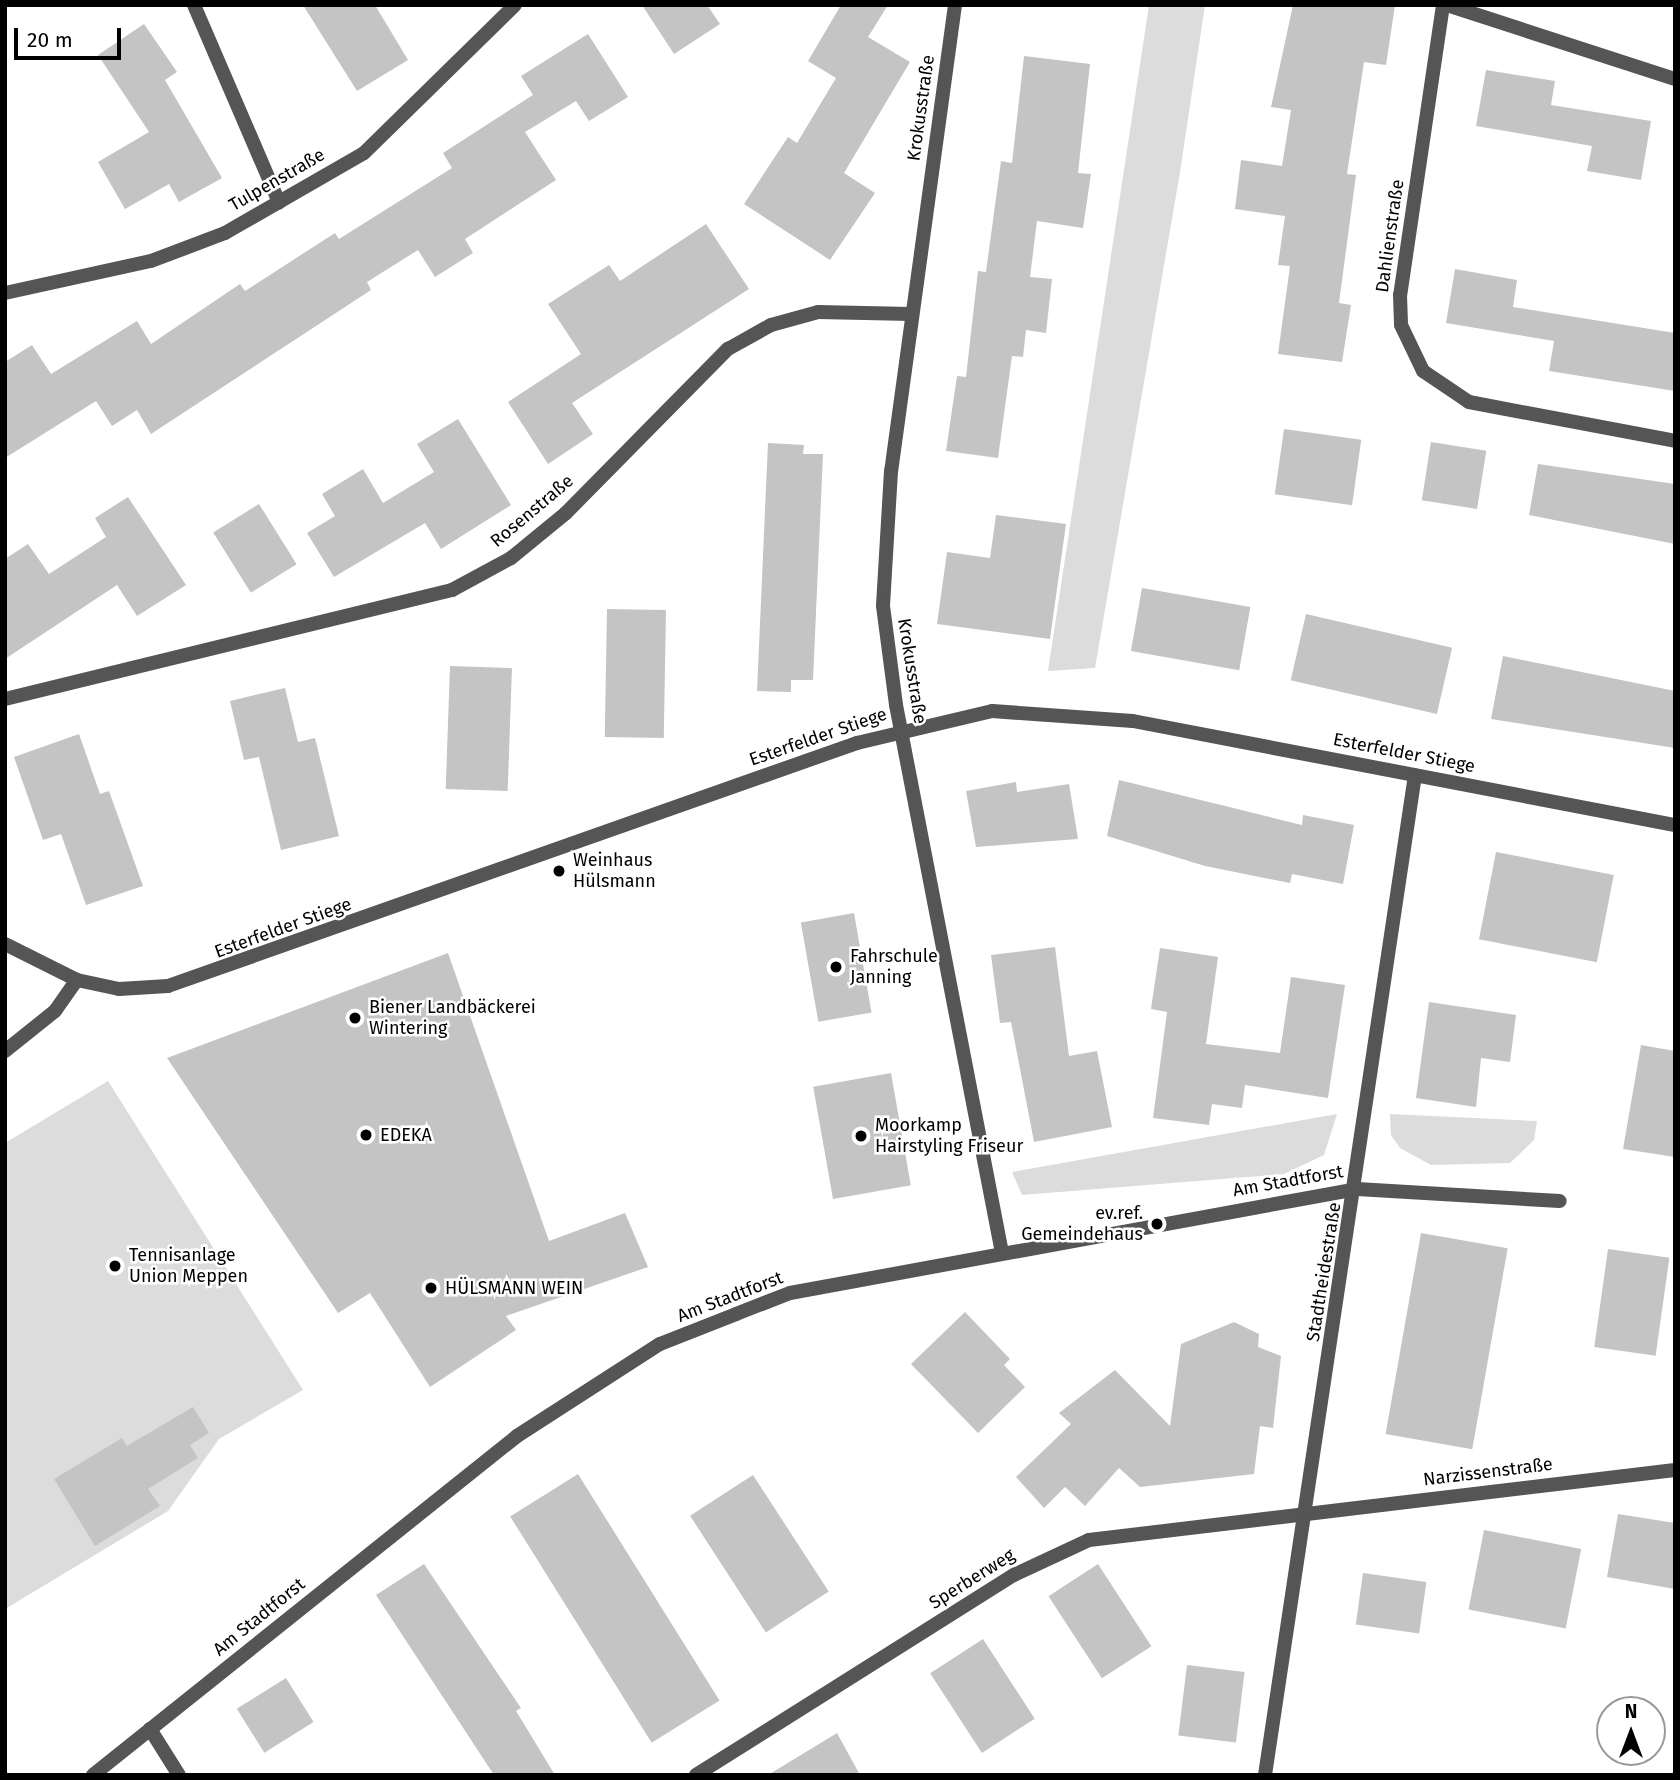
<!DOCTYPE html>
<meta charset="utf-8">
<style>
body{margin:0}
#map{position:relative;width:1680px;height:1780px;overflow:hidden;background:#fff;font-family:"Fira Sans",sans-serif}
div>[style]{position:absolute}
.green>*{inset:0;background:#dcdcdc}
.building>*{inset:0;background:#c4c4c4;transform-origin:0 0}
.street>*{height:14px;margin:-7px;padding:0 7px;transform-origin:7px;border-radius:7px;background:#555}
.dots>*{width:19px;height:19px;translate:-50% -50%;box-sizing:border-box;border:4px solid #fff;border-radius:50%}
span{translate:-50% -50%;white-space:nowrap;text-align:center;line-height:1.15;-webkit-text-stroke:5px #fff;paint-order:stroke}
.street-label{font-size:18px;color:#000}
.poi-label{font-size:18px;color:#000}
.left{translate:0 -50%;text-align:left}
.right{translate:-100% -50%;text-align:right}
.frame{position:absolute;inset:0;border:7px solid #000;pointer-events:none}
.north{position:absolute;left:1596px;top:1696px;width:70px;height:70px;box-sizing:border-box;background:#fff;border:2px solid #999;border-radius:50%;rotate:0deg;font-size:19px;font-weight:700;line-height:28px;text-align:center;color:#000}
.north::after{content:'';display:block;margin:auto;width:24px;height:32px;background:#000;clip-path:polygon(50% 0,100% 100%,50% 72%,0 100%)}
.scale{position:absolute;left:14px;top:28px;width:107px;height:32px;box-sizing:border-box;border:4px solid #000;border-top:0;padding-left:9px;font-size:21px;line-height:24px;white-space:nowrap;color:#000;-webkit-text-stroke:5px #fff;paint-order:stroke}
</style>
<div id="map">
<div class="green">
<i style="clip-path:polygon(1149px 5px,1205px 5px,1180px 172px,1095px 668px,1048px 671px)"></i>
<i style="clip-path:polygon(108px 1081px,303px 1390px,219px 1439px,168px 1511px,5px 1609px,5px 1143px)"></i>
<i style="clip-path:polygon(1337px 1114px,1324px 1155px,1284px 1174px,1022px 1195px,1012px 1172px)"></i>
<i style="clip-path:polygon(1390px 1114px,1537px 1121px,1534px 1140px,1510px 1163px,1431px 1165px,1400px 1148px,1391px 1135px)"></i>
</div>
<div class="building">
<i style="clip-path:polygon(303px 5px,375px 5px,408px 60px,357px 91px)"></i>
<i style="clip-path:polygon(642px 5px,707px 5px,720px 24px,674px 54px)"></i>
<i style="clip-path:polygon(841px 5px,888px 5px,868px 37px,910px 62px,844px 173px,875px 193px,830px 260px,744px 204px,788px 137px,797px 143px,836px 78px,808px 61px)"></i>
<i style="clip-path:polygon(1293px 5px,1395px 5px,1386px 65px,1364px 62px,1347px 174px,1356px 175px,1339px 303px,1351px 305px,1342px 362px,1278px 354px,1290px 266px,1278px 265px,1285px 216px,1235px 209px,1241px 160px,1282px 166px,1291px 110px,1271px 107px)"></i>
<i style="clip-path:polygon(144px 24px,177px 72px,165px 80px,222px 178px,179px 202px,169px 184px,125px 209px,98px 162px,149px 132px,98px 55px)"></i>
<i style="clip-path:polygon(588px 34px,628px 97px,589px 121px,576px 101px,525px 132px,556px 180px,465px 239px,473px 253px,435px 277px,418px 250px,367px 282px,371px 290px,151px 434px,137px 410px,112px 426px,96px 401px,5px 458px,5px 362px,32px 345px,51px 374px,137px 321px,151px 344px,240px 284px,245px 291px,335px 233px,339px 239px,452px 168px,443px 153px,533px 95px,521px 76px)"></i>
<i style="clip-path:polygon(1024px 56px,1090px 64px,1078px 173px,1091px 174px,1083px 228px,1037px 221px,1030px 277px,1052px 279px,1046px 333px,1026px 330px,1023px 357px,1012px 356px,998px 458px,946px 451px,957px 376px,966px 377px,978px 271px,986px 272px,1001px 161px,1012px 163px)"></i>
<i style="clip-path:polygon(1486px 70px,1555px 81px,1551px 105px,1651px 121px,1641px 180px,1587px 171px,1592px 146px,1476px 126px)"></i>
<i style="clip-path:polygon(706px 224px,749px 289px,572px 403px,593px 434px,548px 464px,508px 402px,581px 354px,548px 304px,609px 265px,620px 281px)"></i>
<i style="clip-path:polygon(1455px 269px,1517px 280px,1513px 307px,1675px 333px,1675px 391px,1549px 371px,1554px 341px,1446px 323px)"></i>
<i style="clip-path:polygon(458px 419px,511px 505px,441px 549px,425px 523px,334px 577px,307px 533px,335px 516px,322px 494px,363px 469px,383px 503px,434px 472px,417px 444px)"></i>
<i style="left:1284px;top:429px;width:78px;height:66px;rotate:8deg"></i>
<i style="left:1431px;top:442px;width:56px;height:59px;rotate:9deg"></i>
<i style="clip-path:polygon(768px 443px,804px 445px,803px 454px,823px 454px,813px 680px,791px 680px,791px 692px,757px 691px)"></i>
<i style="clip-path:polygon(1538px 464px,1675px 484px,1675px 544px,1529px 515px)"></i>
<i style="clip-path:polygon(128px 497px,186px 585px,137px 616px,117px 585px,5px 659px,5px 559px,28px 544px,49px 574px,106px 537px,95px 518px)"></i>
<i style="left:259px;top:504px;width:71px;height:54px;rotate:58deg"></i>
<i style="clip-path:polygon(996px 515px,1066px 524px,1050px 639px,937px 624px,947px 552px,990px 558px)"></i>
<i style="left:1142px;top:588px;width:110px;height:64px;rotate:10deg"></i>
<i style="left:607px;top:609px;width:59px;height:128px;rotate:1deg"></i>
<i style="left:1306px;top:614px;width:150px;height:68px;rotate:13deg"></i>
<i style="clip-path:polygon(1503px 656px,1675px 691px,1675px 748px,1491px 719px)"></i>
<i style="left:450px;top:666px;width:62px;height:123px;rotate:2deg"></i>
<i style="clip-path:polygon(285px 688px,298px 742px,315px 738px,339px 836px,281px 850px,259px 757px,244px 760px,230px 701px)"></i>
<i style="clip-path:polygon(79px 734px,100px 794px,109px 791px,143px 886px,86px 905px,61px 834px,43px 840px,14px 757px)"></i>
<i style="clip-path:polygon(1119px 780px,1302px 825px,1303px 815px,1354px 825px,1343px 884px,1292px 874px,1290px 883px,1205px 866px,1107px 836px)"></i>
<i style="clip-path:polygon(1016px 782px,1017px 792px,1069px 784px,1078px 839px,976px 847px,966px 791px)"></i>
<i style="left:1496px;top:852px;width:120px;height:89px;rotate:11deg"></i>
<i style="left:854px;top:913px;width:101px;height:54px;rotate:80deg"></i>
<i style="clip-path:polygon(1055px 947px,1069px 1056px,1097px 1051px,1112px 1127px,1034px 1142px,1011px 1022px,1000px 1023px,991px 955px)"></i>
<i style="clip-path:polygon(1160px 948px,1218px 957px,1206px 1044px,1280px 1053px,1291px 977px,1345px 985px,1328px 1098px,1245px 1085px,1242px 1108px,1212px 1104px,1209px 1125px,1153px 1118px,1167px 1012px,1151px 1009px)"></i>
<i style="clip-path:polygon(448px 953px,549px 1241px,625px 1213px,648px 1267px,506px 1316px,516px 1330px,430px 1387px,370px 1293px,338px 1313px,167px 1058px)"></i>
<i style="clip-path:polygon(1429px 1002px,1516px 1015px,1510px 1062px,1481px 1058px,1476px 1107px,1416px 1098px)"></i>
<i style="clip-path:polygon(1641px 1045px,1675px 1051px,1675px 1157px,1623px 1149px)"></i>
<i style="left:891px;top:1073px;width:114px;height:79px;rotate:80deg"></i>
<i style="left:1421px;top:1233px;width:88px;height:204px;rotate:10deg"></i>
<i style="left:1608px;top:1249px;width:62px;height:99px;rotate:8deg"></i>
<i style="clip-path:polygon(965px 1312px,1010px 1359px,1004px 1365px,1025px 1387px,978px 1433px,911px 1364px)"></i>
<i style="clip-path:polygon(1234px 1322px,1259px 1334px,1258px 1347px,1281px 1356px,1273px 1428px,1260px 1426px,1254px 1474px,1140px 1487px,1119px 1468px,1085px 1506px,1065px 1487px,1044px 1508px,1016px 1477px,1071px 1424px,1059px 1413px,1115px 1370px,1170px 1426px,1181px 1344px)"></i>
<i style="clip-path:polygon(193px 1407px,209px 1433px,190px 1445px,198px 1458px,148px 1489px,160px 1506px,95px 1546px,54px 1479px,122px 1438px,127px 1446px)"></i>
<i style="left:578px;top:1474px;width:267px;height:80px;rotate:58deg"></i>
<i style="left:753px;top:1475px;width:139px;height:75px;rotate:57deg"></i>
<i style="clip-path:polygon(1618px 1514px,1675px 1523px,1675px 1589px,1607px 1577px)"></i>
<i style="left:1484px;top:1530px;width:99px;height:81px;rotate:11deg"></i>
<i style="clip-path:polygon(424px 1564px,521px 1708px,516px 1711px,555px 1775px,494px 1775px,376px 1595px)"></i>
<i style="left:1098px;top:1564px;width:98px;height:59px;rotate:57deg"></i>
<i style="left:1363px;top:1573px;width:64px;height:52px;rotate:8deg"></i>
<i style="left:983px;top:1639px;width:95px;height:63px;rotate:57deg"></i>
<i style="left:1187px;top:1665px;width:58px;height:71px;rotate:7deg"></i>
<i style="left:286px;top:1678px;width:52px;height:58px;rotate:58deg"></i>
<i style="clip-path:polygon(837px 1733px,860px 1775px,768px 1775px)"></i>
</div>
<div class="street">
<i style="left:194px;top:5px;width:215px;rotate:66.7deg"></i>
<i style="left:955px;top:5px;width:470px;rotate:97.8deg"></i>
<i style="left:891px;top:471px;width:135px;rotate:93.4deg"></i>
<i style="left:883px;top:606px;width:100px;rotate:82.5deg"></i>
<i style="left:896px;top:705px;width:558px;rotate:79.05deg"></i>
<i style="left:1443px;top:5px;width:293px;rotate:98.4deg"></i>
<i style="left:1400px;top:295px;width:30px;rotate:88deg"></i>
<i style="left:1401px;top:325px;width:51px;rotate:64.4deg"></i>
<i style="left:1423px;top:371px;width:55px;rotate:34deg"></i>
<i style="left:1469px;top:402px;width:210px;rotate:10.7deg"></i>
<i style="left:1447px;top:5px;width:240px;rotate:18deg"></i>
<i style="left:5px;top:293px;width:149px;rotate:-12.4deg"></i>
<i style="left:151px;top:261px;width:79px;rotate:-20.7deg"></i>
<i style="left:225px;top:233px;width:160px;rotate:-29.9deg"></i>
<i style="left:364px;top:153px;width:211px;rotate:-44.4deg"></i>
<i style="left:5px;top:699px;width:460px;rotate:-13.7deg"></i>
<i style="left:452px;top:590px;width:67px;rotate:-28.5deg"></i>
<i style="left:511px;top:558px;width:71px;rotate:-39.3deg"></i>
<i style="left:566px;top:513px;width:231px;rotate:-45.4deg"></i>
<i style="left:728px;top:349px;width:49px;rotate:-29.2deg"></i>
<i style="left:771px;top:325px;width:49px;rotate:-15.5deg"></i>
<i style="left:818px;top:312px;width:93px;rotate:1.2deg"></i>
<i style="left:5px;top:944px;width:80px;rotate:26.6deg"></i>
<i style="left:77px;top:980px;width:43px;rotate:12.1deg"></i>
<i style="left:119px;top:989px;width:49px;rotate:-3.5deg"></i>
<i style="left:168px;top:986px;width:731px;rotate:-19.43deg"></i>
<i style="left:857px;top:743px;width:139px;rotate:-13.3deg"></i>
<i style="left:992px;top:711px;width:141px;rotate:4.1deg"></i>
<i style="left:1133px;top:721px;width:552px;rotate:10.86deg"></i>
<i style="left:5px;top:1051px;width:64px;rotate:-38.7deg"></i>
<i style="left:55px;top:1011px;width:38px;rotate:-55deg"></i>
<i style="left:150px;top:1729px;width:54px;rotate:57.8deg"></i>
<i style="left:93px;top:1775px;width:543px;rotate:-38.64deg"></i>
<i style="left:517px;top:1436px;width:170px;rotate:-32.8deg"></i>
<i style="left:660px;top:1344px;width:82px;rotate:-21.5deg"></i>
<i style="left:736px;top:1314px;width:58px;rotate:-21.3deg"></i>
<i style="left:790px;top:1293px;width:576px;rotate:-10.39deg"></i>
<i style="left:1357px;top:1189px;width:203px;rotate:3.4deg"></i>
<i style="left:696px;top:1775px;width:376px;rotate:-32.2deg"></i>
<i style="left:1014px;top:1575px;width:83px;rotate:-25deg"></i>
<i style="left:1089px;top:1540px;width:590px;rotate:-6.81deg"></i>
<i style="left:1265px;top:1775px;width:1011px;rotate:-81.47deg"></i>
</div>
<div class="dots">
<i style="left:559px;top:871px;background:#000"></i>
<i style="left:836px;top:967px;background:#000"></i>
<i style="left:355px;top:1018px;background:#000"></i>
<i style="left:366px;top:1135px;background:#000"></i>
<i style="left:861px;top:1136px;background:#000"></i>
<i style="left:1157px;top:1224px;background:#000"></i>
<i style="left:115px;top:1266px;background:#000"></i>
<i style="left:431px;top:1288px;background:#000"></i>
</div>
<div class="street-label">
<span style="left:921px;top:108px;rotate:-82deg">Krokusstraße</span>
<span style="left:277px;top:180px;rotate:-30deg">Tulpenstraße</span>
<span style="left:1390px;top:236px;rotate:-82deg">Dahlienstraße</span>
<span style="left:532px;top:511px;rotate:-40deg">Rosenstraße</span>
<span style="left:912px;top:671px;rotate:81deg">Krokusstraße</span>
<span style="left:818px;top:737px;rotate:-19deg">Esterfelder Stiege</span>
<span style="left:1404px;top:753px;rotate:11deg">Esterfelder Stiege</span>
<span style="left:283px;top:928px;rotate:-20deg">Esterfelder Stiege</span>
<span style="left:1288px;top:1181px;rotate:-10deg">Am Stadtforst</span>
<span style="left:1324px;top:1272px;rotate:-81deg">Stadtheidestraße</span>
<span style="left:730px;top:1297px;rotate:-21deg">Am Stadtforst</span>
<span style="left:1488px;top:1472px;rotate:-7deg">Narzissenstraße</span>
<span style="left:972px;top:1579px;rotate:-32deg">Sperberweg</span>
<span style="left:259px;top:1617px;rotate:-39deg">Am Stadtforst</span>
</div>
<div class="poi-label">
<span class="left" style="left:573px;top:871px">Weinhaus<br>Hülsmann</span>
<span class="left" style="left:850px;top:967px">Fahrschule<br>Janning</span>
<span class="left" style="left:369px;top:1018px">Biener Landbäckerei<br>Wintering</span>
<span class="left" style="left:875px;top:1136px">Moorkamp<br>Hairstyling Friseur</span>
<span class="left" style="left:380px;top:1135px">EDEKA</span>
<span class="right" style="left:1143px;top:1224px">ev.ref.<br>Gemeindehaus</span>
<span class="left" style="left:129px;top:1266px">Tennisanlage<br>Union Meppen</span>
<span class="left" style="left:445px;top:1288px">HÜLSMANN WEIN</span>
</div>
<div class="frame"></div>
<div class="north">N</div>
<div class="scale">20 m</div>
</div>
